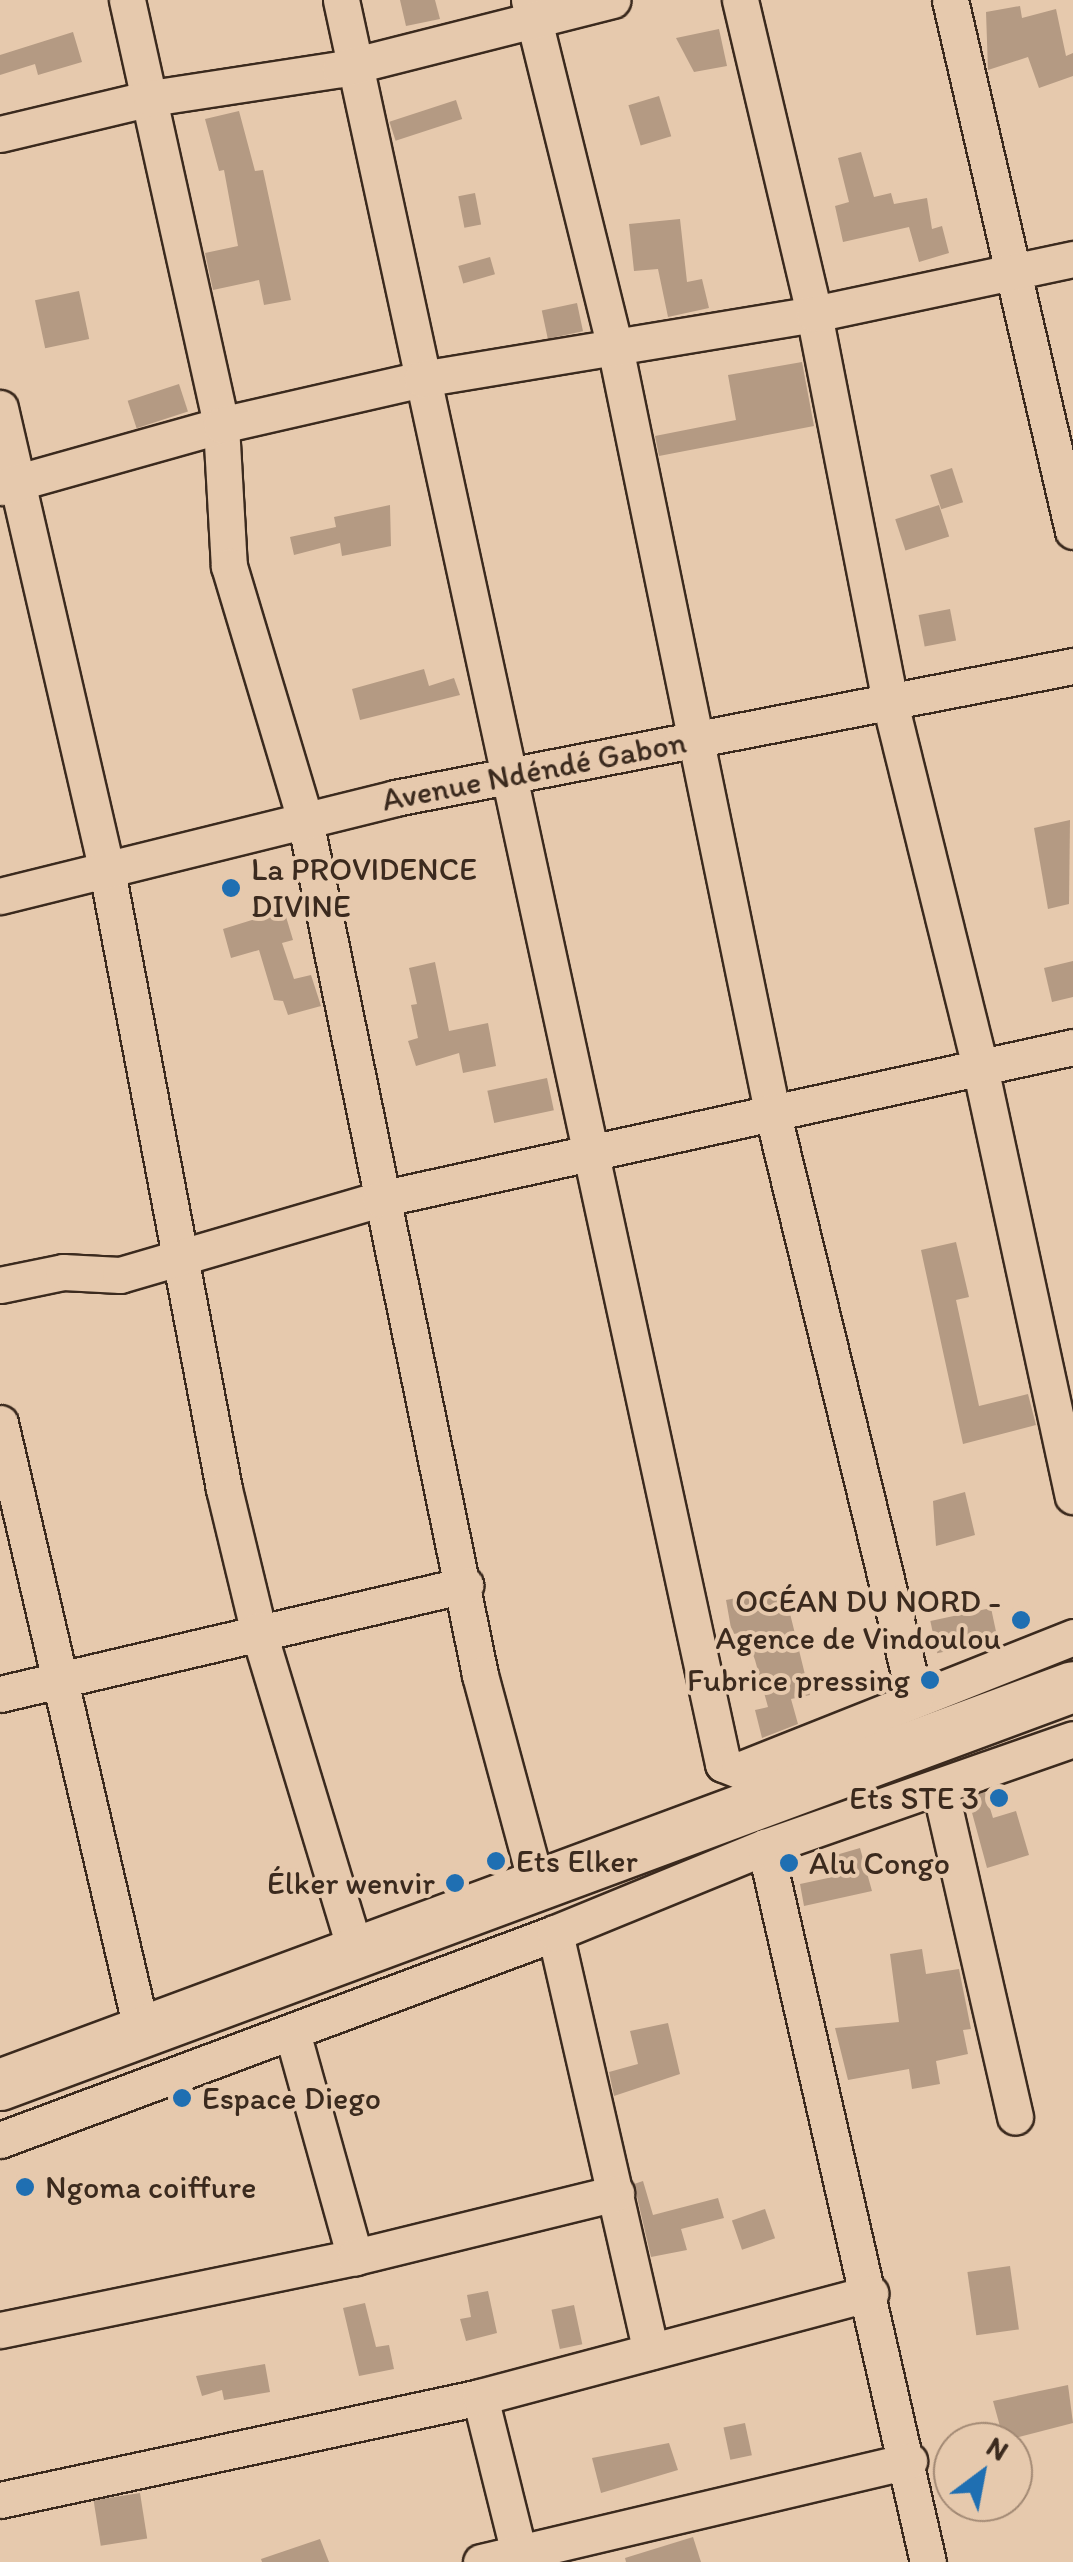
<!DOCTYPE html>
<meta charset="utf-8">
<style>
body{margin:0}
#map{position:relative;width:1073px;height:2562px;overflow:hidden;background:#e6c9ad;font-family:Itim,sans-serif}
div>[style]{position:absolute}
.building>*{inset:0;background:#b49a83;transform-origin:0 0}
.roads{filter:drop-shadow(2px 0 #3b2a1e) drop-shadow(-2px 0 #3b2a1e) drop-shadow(0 2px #3b2a1e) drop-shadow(0 -2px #3b2a1e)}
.minor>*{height:35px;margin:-17.5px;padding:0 17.5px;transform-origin:17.5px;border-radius:17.5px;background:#e6c9ad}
.highway>*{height:50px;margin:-25px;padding:0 25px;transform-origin:25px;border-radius:25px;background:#e6c9ad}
.dots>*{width:28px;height:28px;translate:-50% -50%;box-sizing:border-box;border:5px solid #e6c9ad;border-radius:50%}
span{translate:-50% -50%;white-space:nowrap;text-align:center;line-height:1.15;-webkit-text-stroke:8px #e6c9ad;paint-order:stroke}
.street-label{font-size:32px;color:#3b2a1e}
.poi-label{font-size:32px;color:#3b2a1e}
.left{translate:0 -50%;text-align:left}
.right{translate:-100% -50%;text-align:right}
.north{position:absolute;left:933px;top:2422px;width:100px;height:100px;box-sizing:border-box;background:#e6c9ad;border:2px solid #a28974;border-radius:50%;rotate:32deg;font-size:28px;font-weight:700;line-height:40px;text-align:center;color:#3b2a1e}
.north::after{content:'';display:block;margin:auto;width:35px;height:45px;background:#1f6fb2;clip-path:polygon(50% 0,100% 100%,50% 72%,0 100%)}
</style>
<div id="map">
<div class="building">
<i style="clip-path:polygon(400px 0,435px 0,440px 19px,406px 26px)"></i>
<i style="clip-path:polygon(1020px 6px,1022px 18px,1056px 9px,1066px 56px,1073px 53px,1073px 76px,1039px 88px,1028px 57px,988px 70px,986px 12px)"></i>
<i style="clip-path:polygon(719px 29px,727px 66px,694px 72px,676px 38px)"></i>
<i style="clip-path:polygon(73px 32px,82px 62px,38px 75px,35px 64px,0 75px,0 55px)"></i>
<i style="left:659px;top:96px;width:42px;height:32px;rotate:73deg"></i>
<i style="left:456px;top:100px;width:20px;height:70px;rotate:72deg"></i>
<i style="clip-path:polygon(239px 111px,255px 171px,263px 170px,291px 300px,264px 305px,259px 280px,213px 290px,205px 253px,238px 246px,224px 170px,219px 171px,205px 119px)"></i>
<i style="clip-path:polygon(861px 152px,874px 197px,891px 193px,894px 204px,927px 198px,932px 229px,942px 226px,949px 253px,919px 262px,909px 227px,843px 242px,835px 206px,849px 202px,838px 158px)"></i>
<i style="left:475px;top:193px;width:32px;height:17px;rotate:79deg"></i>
<i style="clip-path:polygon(680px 219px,687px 282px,702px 279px,709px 308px,668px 317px,658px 269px,634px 271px,629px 224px)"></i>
<i style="left:490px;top:257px;width:18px;height:33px;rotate:74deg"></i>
<i style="left:79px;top:291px;width:49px;height:45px;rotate:78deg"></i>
<i style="left:577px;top:303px;width:29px;height:36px;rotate:78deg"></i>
<i style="clip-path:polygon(802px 362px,814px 426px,659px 456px,655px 436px,736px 420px,728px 375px)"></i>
<i style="left:179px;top:384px;width:29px;height:54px;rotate:72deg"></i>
<i style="left:952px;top:468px;width:36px;height:23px;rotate:72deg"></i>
<i style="clip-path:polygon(390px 505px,391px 546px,342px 556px,340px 543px,294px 555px,290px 537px,336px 527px,334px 517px)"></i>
<i style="left:939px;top:505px;width:33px;height:46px;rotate:72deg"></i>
<i style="left:950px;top:609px;width:32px;height:32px;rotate:79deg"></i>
<i style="clip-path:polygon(424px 669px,429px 686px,454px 678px,460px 695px,360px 720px,352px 689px)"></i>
<i style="clip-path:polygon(1070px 820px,1069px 904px,1048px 909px,1034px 828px)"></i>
<i style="clip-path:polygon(284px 910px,293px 940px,282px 943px,294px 979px,311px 975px,321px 1006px,288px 1015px,283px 1001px,274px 1000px,259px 950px,231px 958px,223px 929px)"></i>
<i style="clip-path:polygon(1073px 961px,1073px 997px,1052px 1002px,1044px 968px)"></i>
<i style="clip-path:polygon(435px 962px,449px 1031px,488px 1023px,496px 1066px,463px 1073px,459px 1053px,416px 1066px,408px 1041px,418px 1038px,411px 1005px,417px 1004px,409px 968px)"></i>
<i style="left:547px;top:1078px;width:33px;height:61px;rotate:78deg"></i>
<i style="clip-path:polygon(956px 1242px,969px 1297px,956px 1300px,979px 1406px,1028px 1394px,1036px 1425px,963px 1444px,921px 1250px)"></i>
<i style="clip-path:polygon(965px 1492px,975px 1535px,936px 1546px,933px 1501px)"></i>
<i style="clip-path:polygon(784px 1589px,810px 1695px,791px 1699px,798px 1724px,762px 1738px,755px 1710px,768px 1707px,755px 1660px,745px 1633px,732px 1634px,726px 1600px)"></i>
<i style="left:991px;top:1608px;width:33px;height:62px;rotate:78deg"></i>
<i style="clip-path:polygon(985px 1792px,993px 1818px,1016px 1811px,1029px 1855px,987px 1868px,968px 1798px)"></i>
<i style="clip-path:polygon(860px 1848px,872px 1891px,804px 1906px,800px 1884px,842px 1875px,836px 1855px)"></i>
<i style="clip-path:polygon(922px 1949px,926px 1974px,959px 1969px,971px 2029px,963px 2030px,968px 2054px,936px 2061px,940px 2084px,912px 2089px,909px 2069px,848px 2080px,835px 2028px,899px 2022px,890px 1954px)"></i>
<i style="clip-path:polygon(668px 2023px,680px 2074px,614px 2096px,609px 2072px,638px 2064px,630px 2031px)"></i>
<i style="clip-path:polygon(643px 2181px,653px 2215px,718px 2198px,724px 2218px,681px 2229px,687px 2250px,651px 2257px,634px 2184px)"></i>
<i style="left:765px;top:2209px;width:31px;height:35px;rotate:71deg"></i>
<i style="left:1010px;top:2266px;width:64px;height:43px;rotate:82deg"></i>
<i style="clip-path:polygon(488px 2291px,497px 2333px,466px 2341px,460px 2319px,471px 2317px,467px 2295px)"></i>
<i style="clip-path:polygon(365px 2303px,376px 2347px,389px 2345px,394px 2369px,359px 2376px,343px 2308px)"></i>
<i style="left:574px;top:2305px;width:40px;height:23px;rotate:78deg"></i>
<i style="clip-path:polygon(265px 2364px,270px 2392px,224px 2400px,222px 2390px,202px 2396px,196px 2376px)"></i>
<i style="clip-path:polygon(1068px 2385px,1073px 2423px,1004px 2441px,993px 2401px)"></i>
<i style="left:745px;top:2423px;width:33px;height:22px;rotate:78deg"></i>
<i style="clip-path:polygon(669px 2443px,678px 2470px,601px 2493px,592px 2458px)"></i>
<i style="left:140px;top:2493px;width:46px;height:47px;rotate:81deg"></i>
<i style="clip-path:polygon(693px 2537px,701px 2562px,626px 2562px,625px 2558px)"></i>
<i style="clip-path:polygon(320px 2539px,329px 2562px,262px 2562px,261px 2559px)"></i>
</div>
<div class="roads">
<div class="minor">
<i style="left:127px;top:0;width:435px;rotate:77.5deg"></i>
<i style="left:221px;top:425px;width:141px;rotate:86.8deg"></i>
<i style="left:229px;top:566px;width:265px;rotate:73.3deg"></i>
<i style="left:305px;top:820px;width:873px;rotate:78.43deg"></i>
<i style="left:480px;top:1675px;width:219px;rotate:74.9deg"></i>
<i style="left:341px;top:0;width:1805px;rotate:77.78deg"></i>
<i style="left:723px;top:1764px;width:17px;rotate:21deg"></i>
<i style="left:739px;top:1770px;width:360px;rotate:-21.7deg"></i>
<i style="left:529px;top:0;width:357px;rotate:76.1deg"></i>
<i style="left:615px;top:347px;width:780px;rotate:78.39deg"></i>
<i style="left:772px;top:1111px;width:604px;rotate:76.31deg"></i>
<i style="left:740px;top:0;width:323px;rotate:76.7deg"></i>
<i style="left:814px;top:314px;width:396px;rotate:78.9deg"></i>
<i style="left:890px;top:703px;width:375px;rotate:76.1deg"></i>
<i style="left:980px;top:1067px;width:439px;rotate:77.8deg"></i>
<i style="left:950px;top:0;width:545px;rotate:76.96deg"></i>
<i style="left:0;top:134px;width:155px;rotate:-13.4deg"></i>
<i style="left:151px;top:98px;width:191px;rotate:-8.7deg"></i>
<i style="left:340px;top:69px;width:281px;rotate:-14.2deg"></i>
<i style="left:0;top:408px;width:475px;rotate:77deg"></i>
<i style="left:107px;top:871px;width:629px;rotate:79.28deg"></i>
<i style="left:224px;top:1489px;width:145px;rotate:76.4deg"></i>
<i style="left:258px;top:1630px;width:340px;rotate:73.1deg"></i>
<i style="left:1px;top:487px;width:229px;rotate:-15.7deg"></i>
<i style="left:221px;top:425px;width:206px;rotate:-12.9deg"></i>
<i style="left:422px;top:379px;width:397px;rotate:-9.4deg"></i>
<i style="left:814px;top:314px;width:265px;rotate:-12deg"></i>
<i style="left:0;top:896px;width:407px;rotate:-13.9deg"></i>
<i style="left:395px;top:798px;width:691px;rotate:-11.02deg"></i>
<i style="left:0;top:1285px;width:64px;rotate:-11.7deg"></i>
<i style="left:63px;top:1272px;width:57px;rotate:3deg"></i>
<i style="left:120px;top:1275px;width:271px;rotate:-16.3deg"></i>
<i style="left:380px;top:1199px;width:709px;rotate:-12.37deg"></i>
<i style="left:0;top:1423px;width:630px;rotate:76.89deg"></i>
<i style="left:0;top:1694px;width:478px;rotate:-13.2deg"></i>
<i style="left:940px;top:1789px;width:336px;rotate:77.1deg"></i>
<i style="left:765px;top:1847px;width:733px;rotate:77.16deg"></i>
<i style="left:555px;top:1933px;width:429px;rotate:77.1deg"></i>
<i style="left:292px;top:2032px;width:234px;rotate:74.4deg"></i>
<i style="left:0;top:2140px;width:592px;rotate:-20.45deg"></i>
<i style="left:555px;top:1933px;width:227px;rotate:-22.3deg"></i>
<i style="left:765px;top:1847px;width:326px;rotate:-19.3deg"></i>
<i style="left:0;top:2330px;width:362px;rotate:-11.6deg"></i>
<i style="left:355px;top:2257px;width:269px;rotate:-13.8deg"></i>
<i style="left:480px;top:2397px;width:170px;rotate:76deg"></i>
<i style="left:0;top:2500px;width:491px;rotate:-12.1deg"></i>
<i style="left:480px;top:2397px;width:404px;rotate:-14.9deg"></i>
<i style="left:481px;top:2562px;width:440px;rotate:-13.3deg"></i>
</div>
<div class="highway">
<i style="left:0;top:2085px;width:1144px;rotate:-20.35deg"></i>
</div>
</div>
<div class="dots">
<i style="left:231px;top:888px;background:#1f6fb2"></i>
<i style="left:1021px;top:1620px;background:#1f6fb2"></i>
<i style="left:930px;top:1680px;background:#1f6fb2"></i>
<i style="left:999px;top:1798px;background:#1f6fb2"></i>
<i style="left:496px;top:1861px;background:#1f6fb2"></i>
<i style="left:789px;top:1863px;background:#1f6fb2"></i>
<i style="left:455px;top:1883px;background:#1f6fb2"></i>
<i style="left:182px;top:2098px;background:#1f6fb2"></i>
<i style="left:25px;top:2187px;background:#1f6fb2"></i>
</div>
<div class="street-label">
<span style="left:534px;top:771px;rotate:-11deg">Avenue Ndéndé Gabon</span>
</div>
<div class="poi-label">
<span class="left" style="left:251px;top:888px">La PROVIDENCE<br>DIVINE</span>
<span class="right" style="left:1001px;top:1620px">OCÉAN DU NORD -<br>Agence de Vindoulou</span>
<span class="right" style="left:910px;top:1680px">Fubrice pressing</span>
<span class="right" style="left:979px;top:1798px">Ets STE 3</span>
<span class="left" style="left:516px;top:1861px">Ets Elker</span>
<span class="left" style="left:809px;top:1863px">Alu Congo</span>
<span class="right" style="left:435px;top:1883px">Élker wenvir</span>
<span class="left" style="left:202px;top:2098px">Espace Diego</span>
<span class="left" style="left:45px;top:2187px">Ngoma coiffure</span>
</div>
<div class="north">N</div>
</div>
